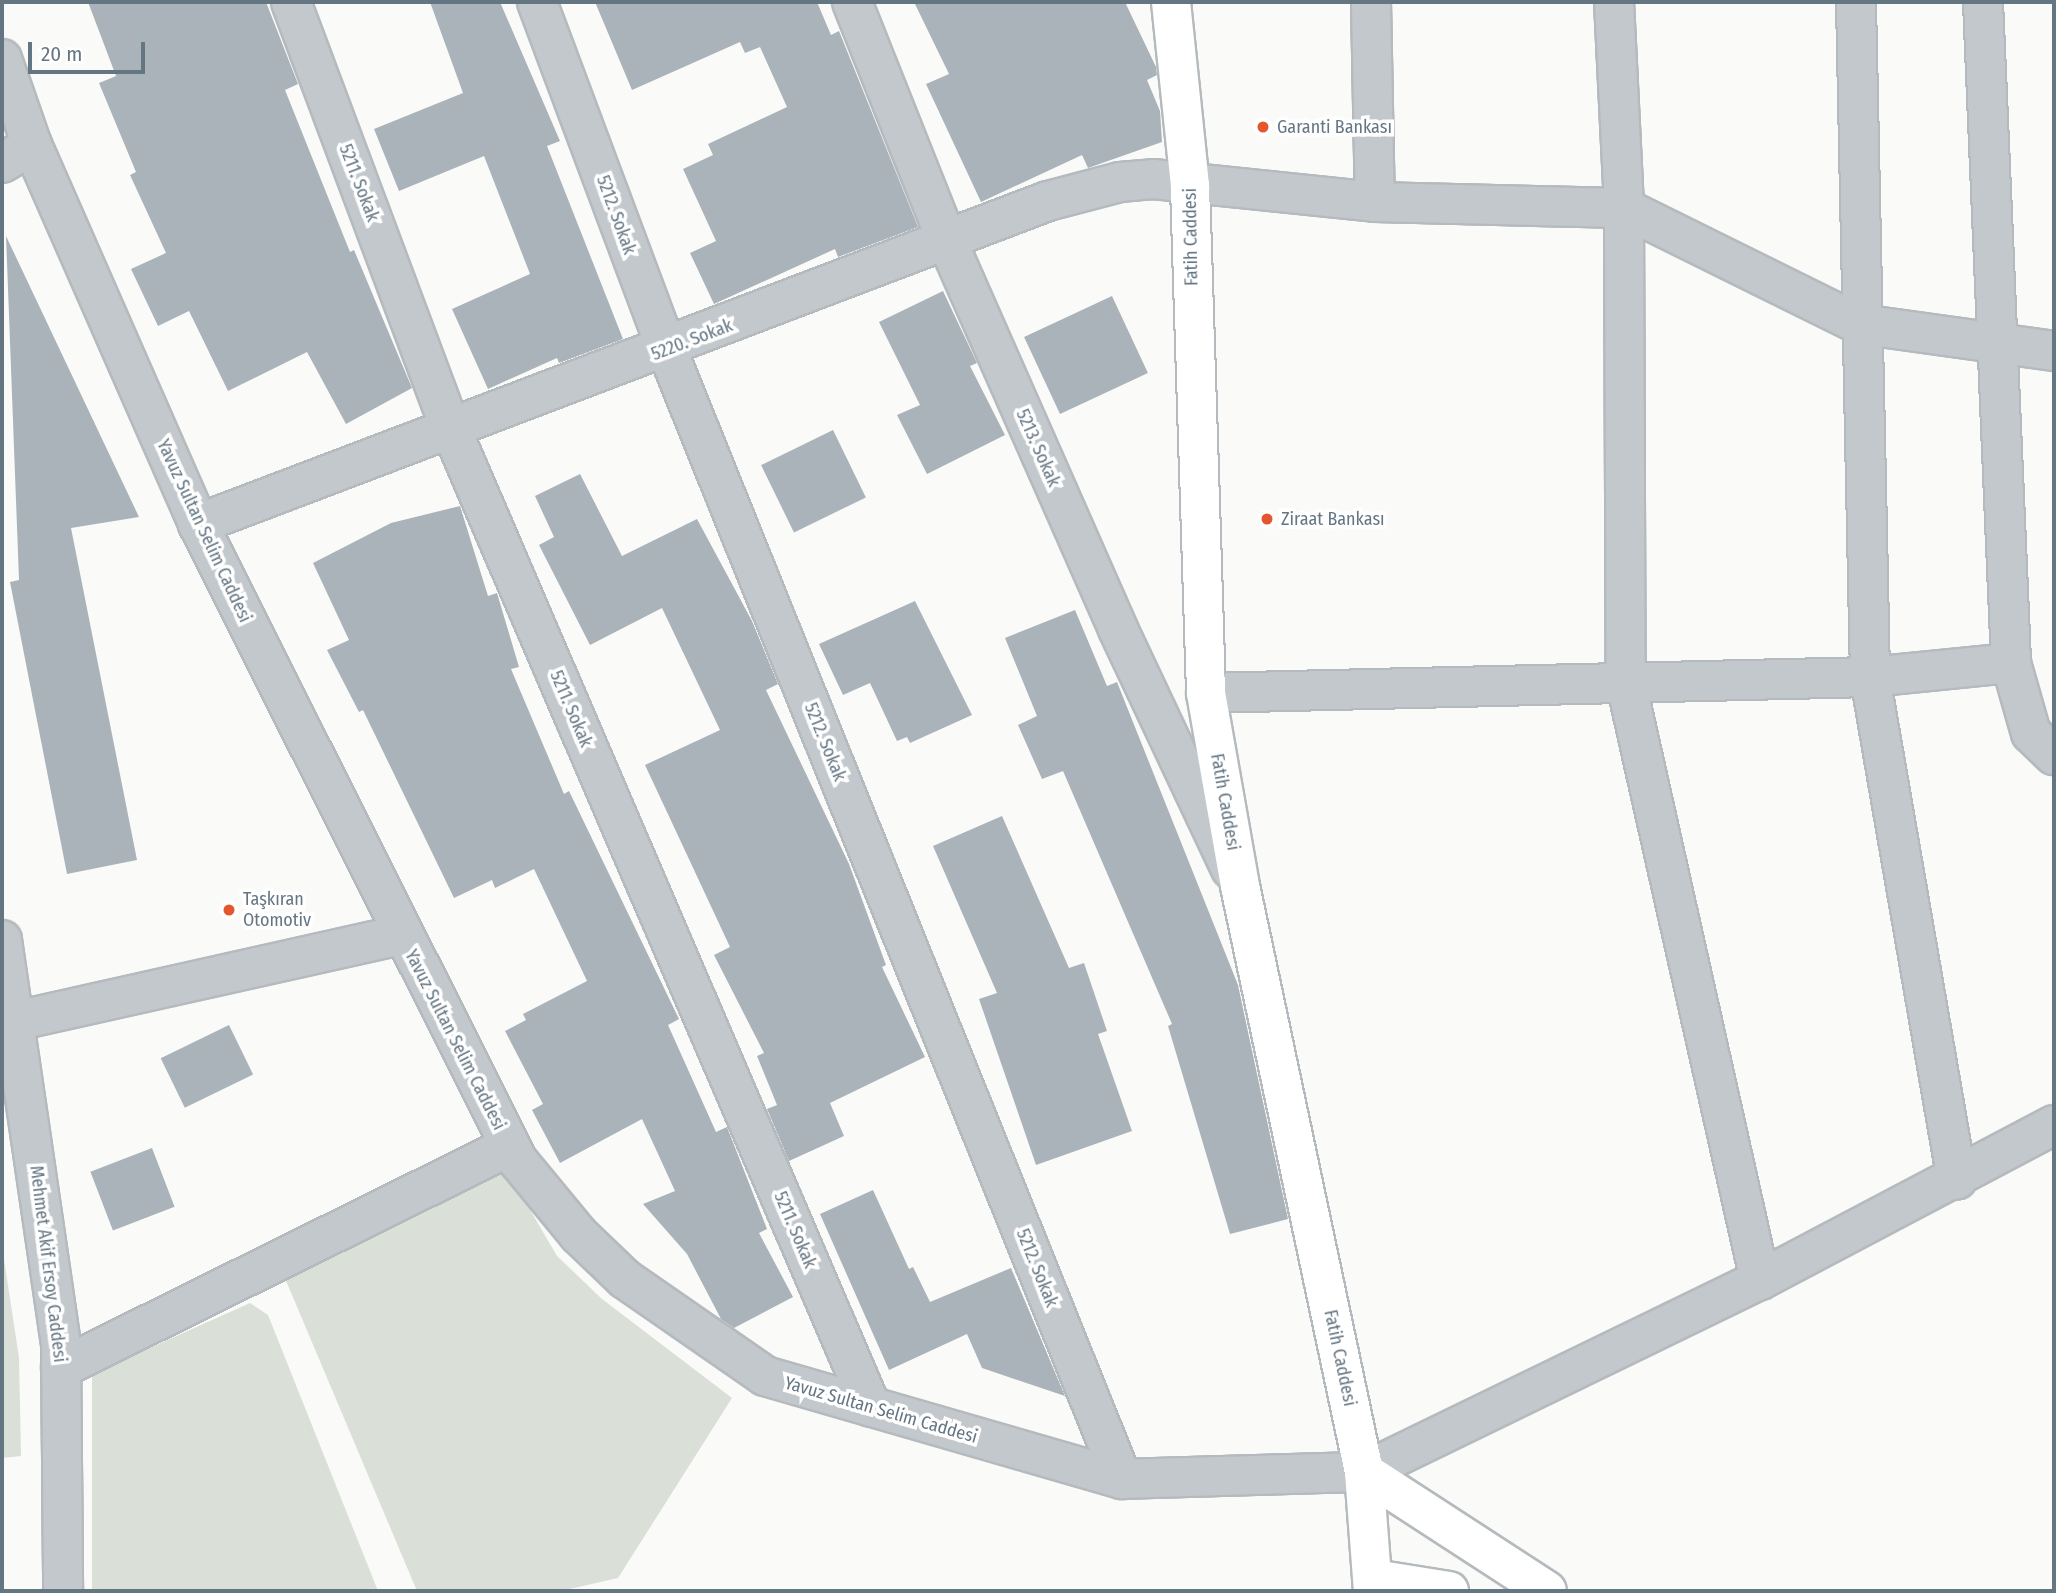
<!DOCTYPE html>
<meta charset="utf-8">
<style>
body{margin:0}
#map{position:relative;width:2056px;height:1593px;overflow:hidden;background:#fafaf8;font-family:"Fira Sans Condensed",sans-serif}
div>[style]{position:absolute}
.green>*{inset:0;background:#dadfd7}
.building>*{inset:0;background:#aab3b9;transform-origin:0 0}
.roads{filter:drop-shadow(2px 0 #b5babe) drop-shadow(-2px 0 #b5babe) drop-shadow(0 2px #b5babe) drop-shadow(0 -2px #b5babe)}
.minor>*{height:38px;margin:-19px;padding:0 19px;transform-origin:19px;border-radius:19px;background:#c3c8cc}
.major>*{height:38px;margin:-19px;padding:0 19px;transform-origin:19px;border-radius:19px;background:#fff}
.dots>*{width:19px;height:19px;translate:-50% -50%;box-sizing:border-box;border:4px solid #fff;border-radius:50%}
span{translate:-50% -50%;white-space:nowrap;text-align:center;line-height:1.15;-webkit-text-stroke:7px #fff;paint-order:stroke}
.poi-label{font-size:18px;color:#657683}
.left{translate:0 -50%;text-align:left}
.street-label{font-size:18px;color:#657683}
.frame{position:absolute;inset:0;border:4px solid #657683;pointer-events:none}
.scale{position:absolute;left:28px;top:42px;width:117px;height:32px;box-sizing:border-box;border:4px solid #657683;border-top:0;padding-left:9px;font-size:21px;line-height:24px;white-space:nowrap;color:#657683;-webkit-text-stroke:5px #fff;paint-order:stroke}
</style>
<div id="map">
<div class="green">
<i style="clip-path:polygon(505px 1167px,557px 1256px,602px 1299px,732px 1398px,618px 1578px,561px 1591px,417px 1591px,284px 1276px)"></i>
<i style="clip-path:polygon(2px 1246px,19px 1358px,21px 1456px,2px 1458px)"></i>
<i style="clip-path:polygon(250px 1303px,268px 1315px,378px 1591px,92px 1591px,92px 1374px)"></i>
</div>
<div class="building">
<i style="clip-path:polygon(88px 2px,266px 2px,298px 84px,285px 90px,350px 252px,354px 250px,412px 388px,346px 424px,307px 352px,228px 391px,189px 311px,158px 326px,131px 269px,166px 253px,130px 175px,136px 172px,99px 83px,116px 76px)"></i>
<i style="clip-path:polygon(430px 2px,500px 2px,560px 141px,547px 146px,623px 339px,559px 363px,557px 358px,488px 389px,452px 309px,530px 274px,484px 156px,399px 191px,374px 129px,463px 93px)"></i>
<i style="clip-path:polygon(595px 2px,817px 2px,831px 35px,839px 31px,918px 227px,838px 257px,835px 249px,714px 304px,690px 253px,716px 241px,683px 169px,713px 155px,708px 144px,787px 107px,760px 47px,745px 53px,740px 42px,632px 90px)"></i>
<i style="clip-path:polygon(914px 2px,1125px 2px,1156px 67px,1157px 75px,1147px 80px,1160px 111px,1162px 142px,1088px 168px,1082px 155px,981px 202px,926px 84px,949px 74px)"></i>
<i style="clip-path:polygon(6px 236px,139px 517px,71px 528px,137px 860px,67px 874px,10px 582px,19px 580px)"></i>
<i style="clip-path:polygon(943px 291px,977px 363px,970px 366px,1005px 435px,927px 474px,897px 415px,920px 405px,879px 322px)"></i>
<i style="left:1112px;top:296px;width:85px;height:97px;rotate:65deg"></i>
<i style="left:833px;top:430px;width:75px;height:80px;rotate:64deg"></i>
<i style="clip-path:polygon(580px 474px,622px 556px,697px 519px,752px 621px,778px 684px,766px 690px,849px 864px,886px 965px,882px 967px,925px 1057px,830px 1103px,844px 1136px,789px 1161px,767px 1109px,777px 1105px,757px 1056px,764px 1053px,714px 955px,730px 947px,645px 765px,720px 730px,662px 608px,590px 645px,539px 545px,554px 537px,535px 496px)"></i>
<i style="clip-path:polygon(460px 506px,488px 596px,497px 593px,519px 667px,511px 669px,564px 794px,569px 791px,679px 1019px,668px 1025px,716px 1132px,727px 1127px,767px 1229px,759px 1233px,793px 1297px,734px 1328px,721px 1319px,687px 1254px,643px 1204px,675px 1191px,642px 1119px,560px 1163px,532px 1110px,543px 1104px,505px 1031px,526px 1020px,523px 1014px,587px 981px,534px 869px,495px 888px,492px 880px,454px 898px,363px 710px,359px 712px,327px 650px,349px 640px,313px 563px,391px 523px)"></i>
<i style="clip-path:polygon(915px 601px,972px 715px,910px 743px,907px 737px,897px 741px,870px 683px,843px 695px,819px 644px)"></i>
<i style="clip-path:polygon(1075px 610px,1107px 686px,1117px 682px,1238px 985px,1288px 1219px,1230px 1234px,1168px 1026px,1172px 1024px,1063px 771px,1042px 779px,1018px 725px,1037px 716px,1005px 638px)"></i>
<i style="clip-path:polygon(1002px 816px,1069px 968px,1084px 963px,1107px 1031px,1098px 1034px,1132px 1131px,1036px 1165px,979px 999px,997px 993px,933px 846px)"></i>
<i style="left:229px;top:1025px;width:55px;height:76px;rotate:64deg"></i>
<i style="left:152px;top:1148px;width:63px;height:66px;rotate:69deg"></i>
<i style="clip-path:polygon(873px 1190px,909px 1269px,913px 1267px,930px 1302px,1011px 1268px,1065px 1396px,982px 1368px,967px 1334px,889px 1370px,820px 1214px)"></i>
</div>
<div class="roads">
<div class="minor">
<i style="left:291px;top:2px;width:456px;rotate:69.5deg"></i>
<i style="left:451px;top:429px;width:1064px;rotate:66.76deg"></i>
<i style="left:537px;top:2px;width:371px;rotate:69.5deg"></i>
<i style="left:667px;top:350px;width:1217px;rotate:68.05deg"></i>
<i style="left:852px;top:2px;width:257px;rotate:68.3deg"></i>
<i style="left:947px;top:241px;width:424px;rotate:66.2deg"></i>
<i style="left:1118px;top:629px;width:265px;rotate:64.8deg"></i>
<i style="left:1371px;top:2px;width:200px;rotate:88.9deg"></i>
<i style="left:1614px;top:2px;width:206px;rotate:87.2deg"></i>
<i style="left:1624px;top:208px;width:475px;rotate:89.8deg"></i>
<i style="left:1626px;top:683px;width:612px;rotate:77.35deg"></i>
<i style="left:1856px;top:2px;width:675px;rotate:88.81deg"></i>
<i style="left:1870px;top:677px;width:510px;rotate:80.19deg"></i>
<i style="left:1983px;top:2px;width:662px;rotate:87.57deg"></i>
<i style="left:2px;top:59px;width:91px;rotate:70.8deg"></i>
<i style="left:32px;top:145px;width:414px;rotate:66.3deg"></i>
<i style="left:198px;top:524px;width:713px;rotate:63.33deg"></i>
<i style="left:518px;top:1161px;width:96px;rotate:50.5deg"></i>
<i style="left:579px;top:1235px;width:64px;rotate:43.7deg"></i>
<i style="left:625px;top:1279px;width:170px;rotate:34.7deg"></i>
<i style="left:765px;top:1376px;width:372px;rotate:16.1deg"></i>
<i style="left:1122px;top:1479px;width:242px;rotate:-1.7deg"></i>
<i style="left:1364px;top:1472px;width:440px;rotate:-25.9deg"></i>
<i style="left:1760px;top:1280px;width:332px;rotate:-27.8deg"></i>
<i style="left:2px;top:163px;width:35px;rotate:-31deg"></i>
<i style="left:198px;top:524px;width:909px;rotate:-20.81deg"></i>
<i style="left:1048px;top:201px;width:74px;rotate:-14.8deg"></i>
<i style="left:1120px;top:182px;width:33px;rotate:-5deg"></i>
<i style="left:1153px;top:179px;width:223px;rotate:5.9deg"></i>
<i style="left:1375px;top:202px;width:249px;rotate:1.4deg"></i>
<i style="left:1624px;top:208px;width:262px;rotate:26.3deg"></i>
<i style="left:1859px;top:324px;width:197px;rotate:7.9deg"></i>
<i style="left:1206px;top:693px;width:664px;rotate:-1.38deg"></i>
<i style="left:1870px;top:677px;width:142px;rotate:-5.7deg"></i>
<i style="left:2011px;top:663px;width:73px;rotate:74.1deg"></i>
<i style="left:2031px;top:733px;width:32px;rotate:44deg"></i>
<i style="left:2px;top:940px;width:409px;rotate:81.7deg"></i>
<i style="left:61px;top:1345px;width:246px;rotate:89.5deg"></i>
<i style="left:2px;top:1024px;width:409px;rotate:-12.6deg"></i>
<i style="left:61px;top:1368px;width:501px;rotate:-26.31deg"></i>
</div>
<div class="major">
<i style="left:1171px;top:2px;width:185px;rotate:84.1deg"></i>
<i style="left:1190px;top:186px;width:507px;rotate:88.19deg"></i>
<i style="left:1206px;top:693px;width:196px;rotate:80deg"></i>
<i style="left:1240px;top:886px;width:599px;rotate:78.05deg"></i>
<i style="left:1364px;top:1472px;width:119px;rotate:85.7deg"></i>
<i style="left:1364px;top:1472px;width:218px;rotate:33deg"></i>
<i style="left:1374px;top:1579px;width:76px;rotate:9.1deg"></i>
</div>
</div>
<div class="dots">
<i style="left:1263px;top:127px;background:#e4572e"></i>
<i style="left:1267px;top:519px;background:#e4572e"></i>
<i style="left:229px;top:910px;background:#e4572e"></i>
</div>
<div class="poi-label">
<span class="left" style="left:1277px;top:127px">Garanti Bankası</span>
<span class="left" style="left:1281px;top:519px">Ziraat Bankası</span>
<span class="left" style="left:243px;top:910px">Taşkıran<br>Otomotiv</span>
</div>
<div class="street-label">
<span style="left:359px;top:183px;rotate:69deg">5211. Sokak</span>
<span style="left:616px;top:215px;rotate:70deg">5212. Sokak</span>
<span style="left:1191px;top:237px;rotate:-91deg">Fatih Caddesi</span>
<span style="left:692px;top:340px;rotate:-21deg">5220. Sokak</span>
<span style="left:1038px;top:448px;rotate:66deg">5213. Sokak</span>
<span style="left:204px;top:531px;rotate:65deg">Yavuz Sultan Selim Caddesi</span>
<span style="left:571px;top:709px;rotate:67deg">5211. Sokak</span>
<span style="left:825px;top:742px;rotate:68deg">5212. Sokak</span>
<span style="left:1225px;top:802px;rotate:80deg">Fatih Caddesi</span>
<span style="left:455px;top:1040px;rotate:63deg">Yavuz Sultan Selim Caddesi</span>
<span style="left:795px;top:1230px;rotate:67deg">5211. Sokak</span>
<span style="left:48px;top:1264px;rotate:83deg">Mehmet Akif Ersoy Caddesi</span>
<span style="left:1037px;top:1268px;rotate:68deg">5212. Sokak</span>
<span style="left:1340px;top:1358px;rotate:78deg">Fatih Caddesi</span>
<span style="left:881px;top:1410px;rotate:16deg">Yavuz Sultan Selim Caddesi</span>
</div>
<div class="frame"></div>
<div class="scale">20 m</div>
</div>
